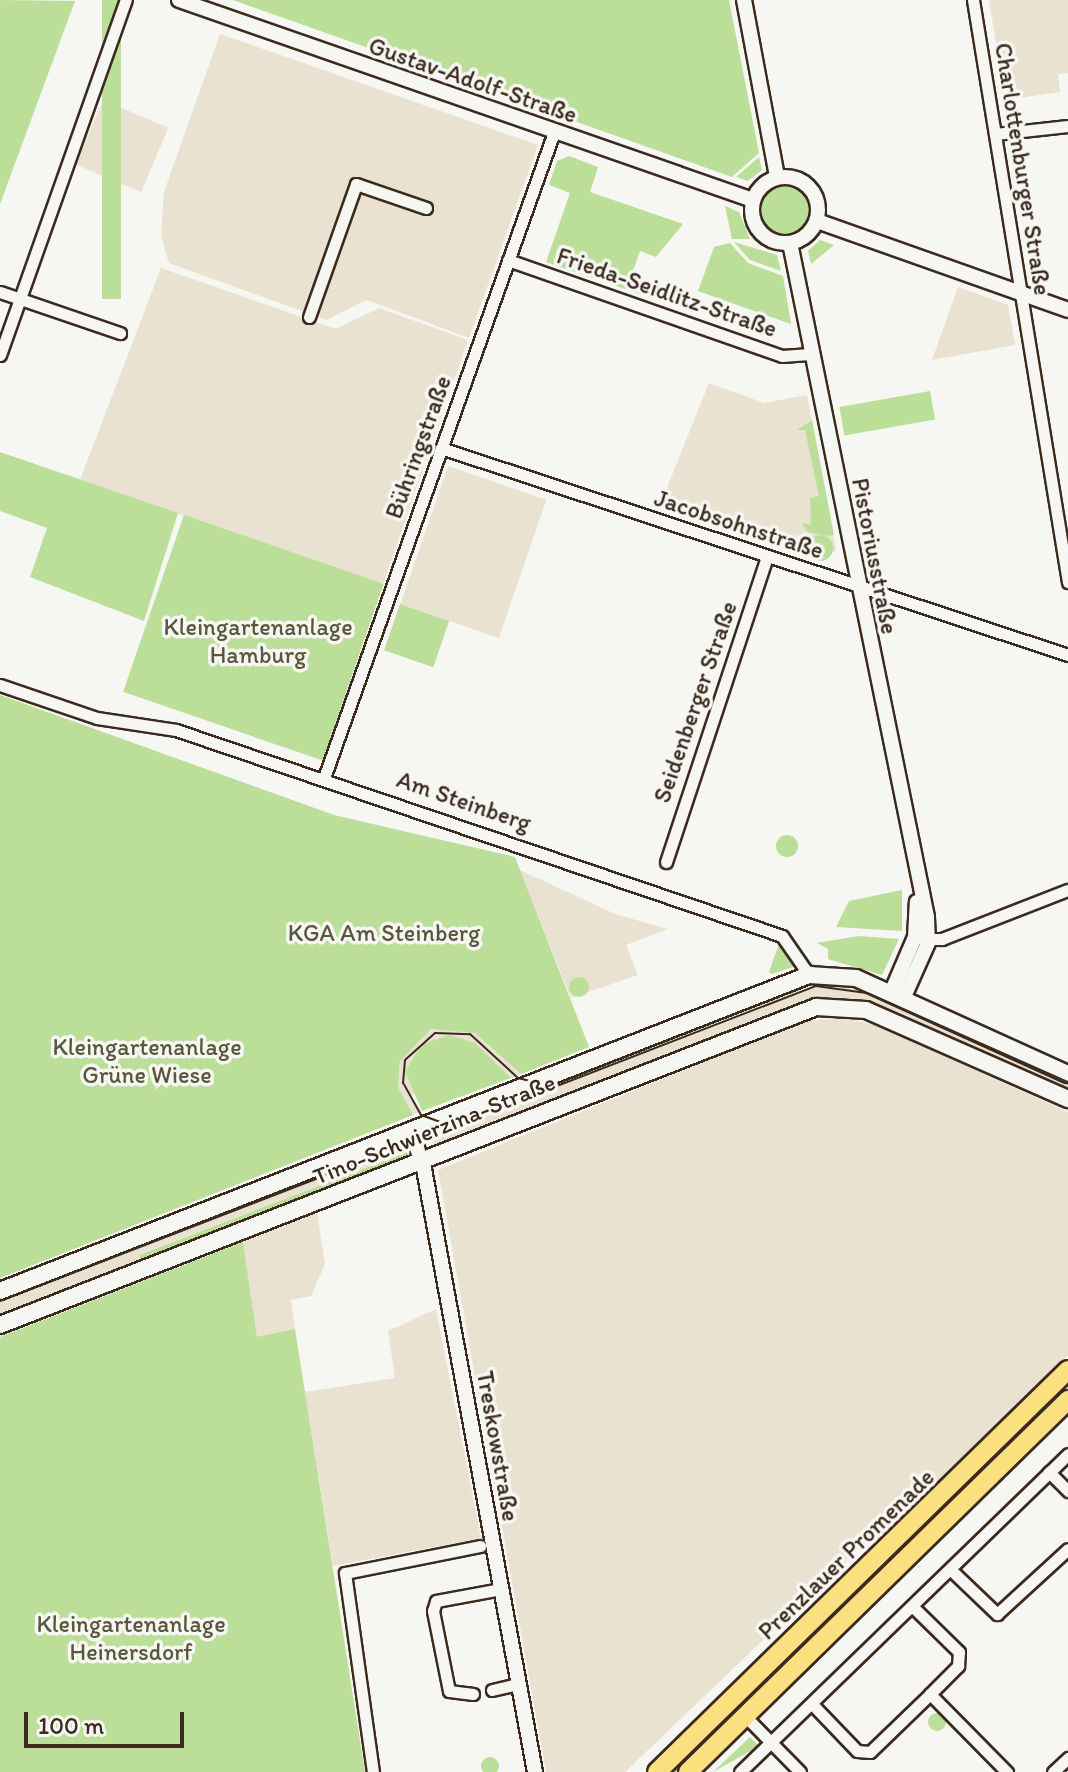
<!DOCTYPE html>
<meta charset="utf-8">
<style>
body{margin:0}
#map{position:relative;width:1068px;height:1772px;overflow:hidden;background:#f6f6f2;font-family:Itim,sans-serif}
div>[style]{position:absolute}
.built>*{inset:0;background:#e9e2d0;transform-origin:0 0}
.green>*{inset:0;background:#bbde99;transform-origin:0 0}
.round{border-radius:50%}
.roads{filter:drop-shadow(2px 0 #3b2a1e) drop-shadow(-2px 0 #3b2a1e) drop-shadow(0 2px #3b2a1e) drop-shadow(0 -2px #3b2a1e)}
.minor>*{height:11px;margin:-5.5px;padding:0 5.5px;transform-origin:5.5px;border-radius:5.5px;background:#f6f6f2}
.tertiary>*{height:14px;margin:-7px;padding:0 7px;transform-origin:7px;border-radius:7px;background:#f6f6f2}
.tertiary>.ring{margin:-7px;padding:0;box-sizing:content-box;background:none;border:14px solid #f6f6f2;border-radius:50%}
.secondary>*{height:16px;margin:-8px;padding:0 8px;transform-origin:8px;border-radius:8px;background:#f6f6f2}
.primary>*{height:18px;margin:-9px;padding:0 9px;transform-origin:9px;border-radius:9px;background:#fbe080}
.tram>*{height:2px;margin:-1px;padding:0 1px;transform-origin:1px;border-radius:1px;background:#3b2a1e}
span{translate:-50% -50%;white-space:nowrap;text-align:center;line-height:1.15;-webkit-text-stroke:7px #f6f6f2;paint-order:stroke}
.street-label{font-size:24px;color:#3b2a1e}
.park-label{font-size:24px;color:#5b573d}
.scale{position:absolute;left:24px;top:1712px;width:160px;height:36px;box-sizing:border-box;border:4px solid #3b2a1e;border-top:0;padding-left:10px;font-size:24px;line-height:28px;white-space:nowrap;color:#3b2a1e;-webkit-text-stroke:6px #f6f6f2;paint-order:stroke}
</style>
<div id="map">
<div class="built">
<i style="clip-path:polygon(989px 0,1068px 0,1068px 73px,1058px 74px,1060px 92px,1005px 100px)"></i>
<i style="clip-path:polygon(220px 34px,538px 145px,469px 338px,367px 300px,327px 320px,169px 263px,161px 236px,164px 192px)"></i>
<i style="left:103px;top:100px;width:71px;height:70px;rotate:23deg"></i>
<i style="clip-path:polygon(161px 268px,336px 329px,379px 308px,468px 340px,383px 584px,80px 480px)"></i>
<i style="clip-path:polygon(958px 287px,1008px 305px,1015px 345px,932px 360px)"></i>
<i style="clip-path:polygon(709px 383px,764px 403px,807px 395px,836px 550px,824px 560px,660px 505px)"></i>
<i style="left:448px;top:466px;width:104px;height:146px;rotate:19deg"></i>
<i style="clip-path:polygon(520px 870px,615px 914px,668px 929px,626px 945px,638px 975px,571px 998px)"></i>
<i style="clip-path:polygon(810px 980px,853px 982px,1068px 1077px,1068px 1093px,864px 1003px,824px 999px,435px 1148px,426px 1130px)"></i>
<i style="clip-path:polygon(838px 1017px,875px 1025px,1068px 1112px,1068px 1355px,878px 1542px,872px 1536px,625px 1772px,546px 1772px,438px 1170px,803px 1022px)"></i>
<i style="clip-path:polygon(446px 1026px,475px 1033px,521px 1074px,511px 1078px,486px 1054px,411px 1096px,422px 1111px,413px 1115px,398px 1087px,400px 1061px,421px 1033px)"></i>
<i style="clip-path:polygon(406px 1142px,410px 1151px,140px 1254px,143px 1263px,0 1318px,0 1296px)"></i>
<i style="clip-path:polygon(317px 1213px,325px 1264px,311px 1296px,291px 1300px,295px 1329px,257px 1338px,243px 1242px)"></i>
<i style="clip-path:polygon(436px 1309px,481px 1538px,333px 1566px,305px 1392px,395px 1378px,388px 1331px)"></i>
</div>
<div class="green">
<i style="clip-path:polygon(0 0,75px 1px,0 204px)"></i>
<i style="left:102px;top:0;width:19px;height:299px"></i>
<i style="clip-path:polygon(233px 0,729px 0,759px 153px,732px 177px)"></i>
<i style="clip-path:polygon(569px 156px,598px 167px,590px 192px,683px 224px,656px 257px,640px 251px,630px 280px,643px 287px,640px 294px,546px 262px,570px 193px,549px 185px,557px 161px)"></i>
<i style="clip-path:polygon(759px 157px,762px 170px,748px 181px,736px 177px)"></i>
<i class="round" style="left:759px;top:184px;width:52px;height:52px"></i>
<i style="clip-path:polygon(725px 206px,739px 212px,750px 239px,732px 239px)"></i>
<i style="clip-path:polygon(820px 240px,834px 245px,811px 264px,808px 251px)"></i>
<i style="clip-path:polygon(734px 242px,777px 255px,781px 271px,750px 260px)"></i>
<i style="clip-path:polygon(730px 243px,748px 263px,783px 276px,791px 324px,698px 291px,714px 247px)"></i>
<i style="left:930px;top:391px;width:29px;height:92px;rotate:80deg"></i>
<i style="clip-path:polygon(812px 420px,834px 535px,829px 536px,807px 532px,802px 523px,811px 525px,810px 498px,819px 496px,805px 430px,797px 430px)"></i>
<i style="clip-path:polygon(0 452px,178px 513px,144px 621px,30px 577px,47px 528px,0 511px)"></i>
<i style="left:184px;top:515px;width:211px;height:187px;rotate:19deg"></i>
<i class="round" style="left:807px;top:535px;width:26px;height:26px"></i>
<i style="left:400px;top:604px;width:52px;height:49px;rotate:19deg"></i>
<i style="clip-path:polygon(0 695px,334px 815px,515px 857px,589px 1047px,521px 1074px,475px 1033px,431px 1029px,400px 1061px,398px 1087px,413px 1115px,0 1278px)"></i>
<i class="round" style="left:776px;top:835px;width:22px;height:22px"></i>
<i style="clip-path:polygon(902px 890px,902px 931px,836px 927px,849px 901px)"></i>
<i style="clip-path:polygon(859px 936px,899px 939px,882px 975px,828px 959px,828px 949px,817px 943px)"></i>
<i style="clip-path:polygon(779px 944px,799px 965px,772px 974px,769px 972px)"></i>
<i class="round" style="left:569px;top:977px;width:20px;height:20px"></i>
<i style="clip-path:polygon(449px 1035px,475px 1043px,511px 1078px,422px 1111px,405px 1072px,421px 1045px)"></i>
<i style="clip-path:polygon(410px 1151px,412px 1157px,143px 1263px,139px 1255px)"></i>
<i style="clip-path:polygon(243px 1242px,257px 1337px,295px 1329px,365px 1772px,0 1772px,0 1337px)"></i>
<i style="clip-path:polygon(751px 1689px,758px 1697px,678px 1772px,664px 1772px)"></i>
<i class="round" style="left:928px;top:1713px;width:18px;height:18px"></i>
<i style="clip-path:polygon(750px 1737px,759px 1746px,713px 1772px)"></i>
<i class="round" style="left:481px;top:1757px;width:18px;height:18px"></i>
</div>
<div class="roads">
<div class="minor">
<i style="left:973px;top:0;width:590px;rotate:80.73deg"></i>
<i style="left:995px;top:134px;width:73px;rotate:-6.3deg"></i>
<i style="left:508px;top:260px;width:290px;rotate:19.3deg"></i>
<i style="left:782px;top:356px;width:31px;rotate:-4deg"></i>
<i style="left:0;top:292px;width:127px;rotate:18.9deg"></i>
<i style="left:309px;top:317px;width:141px;rotate:-70.5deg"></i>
<i style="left:356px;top:184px;width:74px;rotate:18.9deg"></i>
<i style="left:0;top:355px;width:377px;rotate:-70.5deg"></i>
<i style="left:441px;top:448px;width:660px;rotate:18.27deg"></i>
<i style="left:0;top:685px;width:102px;rotate:18.8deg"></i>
<i style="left:97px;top:718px;width:80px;rotate:8.6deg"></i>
<i style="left:176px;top:730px;width:640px;rotate:18.77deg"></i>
<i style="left:782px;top:936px;width:47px;rotate:55.3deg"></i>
<i style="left:324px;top:778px;width:686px;rotate:-70.4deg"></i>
<i style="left:666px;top:862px;width:321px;rotate:-71.7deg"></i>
<i style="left:923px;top:939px;width:19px"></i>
<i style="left:942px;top:939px;width:135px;rotate:-21.3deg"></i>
<i style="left:1049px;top:1472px;width:27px;rotate:45deg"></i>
<i style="left:951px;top:1570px;width:64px;rotate:43.7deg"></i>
<i style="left:997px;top:1614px;width:96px;rotate:-42.5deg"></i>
<i style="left:492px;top:1690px;width:27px;rotate:-13deg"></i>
<i style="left:473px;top:1694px;width:24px;rotate:-173deg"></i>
<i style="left:449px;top:1691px;width:82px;rotate:-101.3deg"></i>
<i style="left:433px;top:1611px;width:10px;rotate:-73deg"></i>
<i style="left:436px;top:1601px;width:66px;rotate:-10.5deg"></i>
<i style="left:930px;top:1694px;width:110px;rotate:45.4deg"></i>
<i style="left:812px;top:1704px;width:65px;rotate:46.2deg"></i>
<i style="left:857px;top:1751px;width:13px;rotate:4deg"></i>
<i style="left:870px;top:1752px;width:83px;rotate:-44deg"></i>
<i style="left:930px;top:1694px;width:40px;rotate:-45deg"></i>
<i style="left:958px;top:1666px;width:14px;rotate:-86deg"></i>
<i style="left:959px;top:1652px;width:64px;rotate:-135.6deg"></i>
<i style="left:746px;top:1717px;width:77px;rotate:45.5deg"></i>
<i style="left:373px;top:1772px;width:201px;rotate:-98deg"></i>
<i style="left:345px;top:1573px;width:138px;rotate:-11.3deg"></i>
<i style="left:740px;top:1772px;width:457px;rotate:-44.1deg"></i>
<i style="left:1053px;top:1772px;width:21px;rotate:-43deg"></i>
</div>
<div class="tertiary">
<i style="left:179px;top:0;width:608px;rotate:19.21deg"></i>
<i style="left:744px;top:0;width:180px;rotate:79.4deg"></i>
<i class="ring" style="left:752px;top:177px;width:52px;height:52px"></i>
<i style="left:817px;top:221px;width:266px;rotate:19.5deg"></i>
<i style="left:790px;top:243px;width:688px;rotate:78.51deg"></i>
<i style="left:927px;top:917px;width:26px;rotate:88deg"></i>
<i style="left:928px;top:943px;width:61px;rotate:114.1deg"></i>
<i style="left:891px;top:993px;width:61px;rotate:-66.8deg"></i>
<i style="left:915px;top:937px;width:35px;rotate:-87deg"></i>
<i style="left:411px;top:1130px;width:41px;rotate:71.6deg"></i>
<i style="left:424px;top:1169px;width:613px;rotate:79.57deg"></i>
</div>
<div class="secondary">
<i style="left:0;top:1291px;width:869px;rotate:-21.34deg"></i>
<i style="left:809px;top:975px;width:47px;rotate:3.7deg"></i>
<i style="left:856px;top:978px;width:233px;rotate:24.4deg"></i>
<i style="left:0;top:1325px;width:876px;rotate:-21.29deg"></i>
<i style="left:816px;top:1007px;width:50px;rotate:3.4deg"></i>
<i style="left:866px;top:1010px;width:221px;rotate:23.8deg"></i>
</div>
<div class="primary">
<i style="left:657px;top:1772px;width:575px;rotate:-44.37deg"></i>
<i style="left:688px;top:1772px;width:532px;rotate:-44.39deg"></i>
</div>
</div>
<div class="tram">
<i style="left:454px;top:1127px;width:35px;rotate:-160deg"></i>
<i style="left:421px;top:1115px;width:37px;rotate:-119deg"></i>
<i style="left:403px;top:1083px;width:23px;rotate:-85deg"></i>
<i style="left:405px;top:1060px;width:40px;rotate:-42deg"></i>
<i style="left:435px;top:1033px;width:35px;rotate:2deg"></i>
<i style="left:470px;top:1034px;width:65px;rotate:42.5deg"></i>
<i style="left:518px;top:1078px;width:33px;rotate:14deg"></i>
<i style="left:0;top:1301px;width:875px;rotate:-21.11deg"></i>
<i style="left:816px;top:986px;width:51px;rotate:7.8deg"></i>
<i style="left:867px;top:993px;width:220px;rotate:23.9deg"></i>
</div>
<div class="street-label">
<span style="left:473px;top:80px;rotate:19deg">Gustav-Adolf-Straße</span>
<span style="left:1023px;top:169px;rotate:81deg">Charlottenburger Straße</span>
<span style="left:667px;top:292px;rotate:19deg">Frieda-Seidlitz-Straße</span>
<span style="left:418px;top:447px;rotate:-70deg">Bühringstraße</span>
<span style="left:739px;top:524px;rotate:18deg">Jacobsohnstraße</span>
<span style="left:875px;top:556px;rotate:79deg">Pistoriusstraße</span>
<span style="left:695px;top:702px;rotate:-71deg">Seidenberger Straße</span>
<span style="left:464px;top:801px;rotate:19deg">Am Steinberg</span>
<span style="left:434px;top:1129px;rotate:-22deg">Tino-Schwierzina-Straße</span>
<span style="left:498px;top:1446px;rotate:80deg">Treskowstraße</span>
<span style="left:846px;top:1554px;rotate:-44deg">Prenzlauer Promenade</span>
</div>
<div class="park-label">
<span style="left:258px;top:641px">Kleingartenanlage<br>Hamburg</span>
<span style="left:384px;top:933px">KGA Am Steinberg</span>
<span style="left:147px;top:1061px">Kleingartenanlage<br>Grüne Wiese</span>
<span style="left:131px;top:1638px">Kleingartenanlage<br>Heinersdorf</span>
</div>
<div class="scale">100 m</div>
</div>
